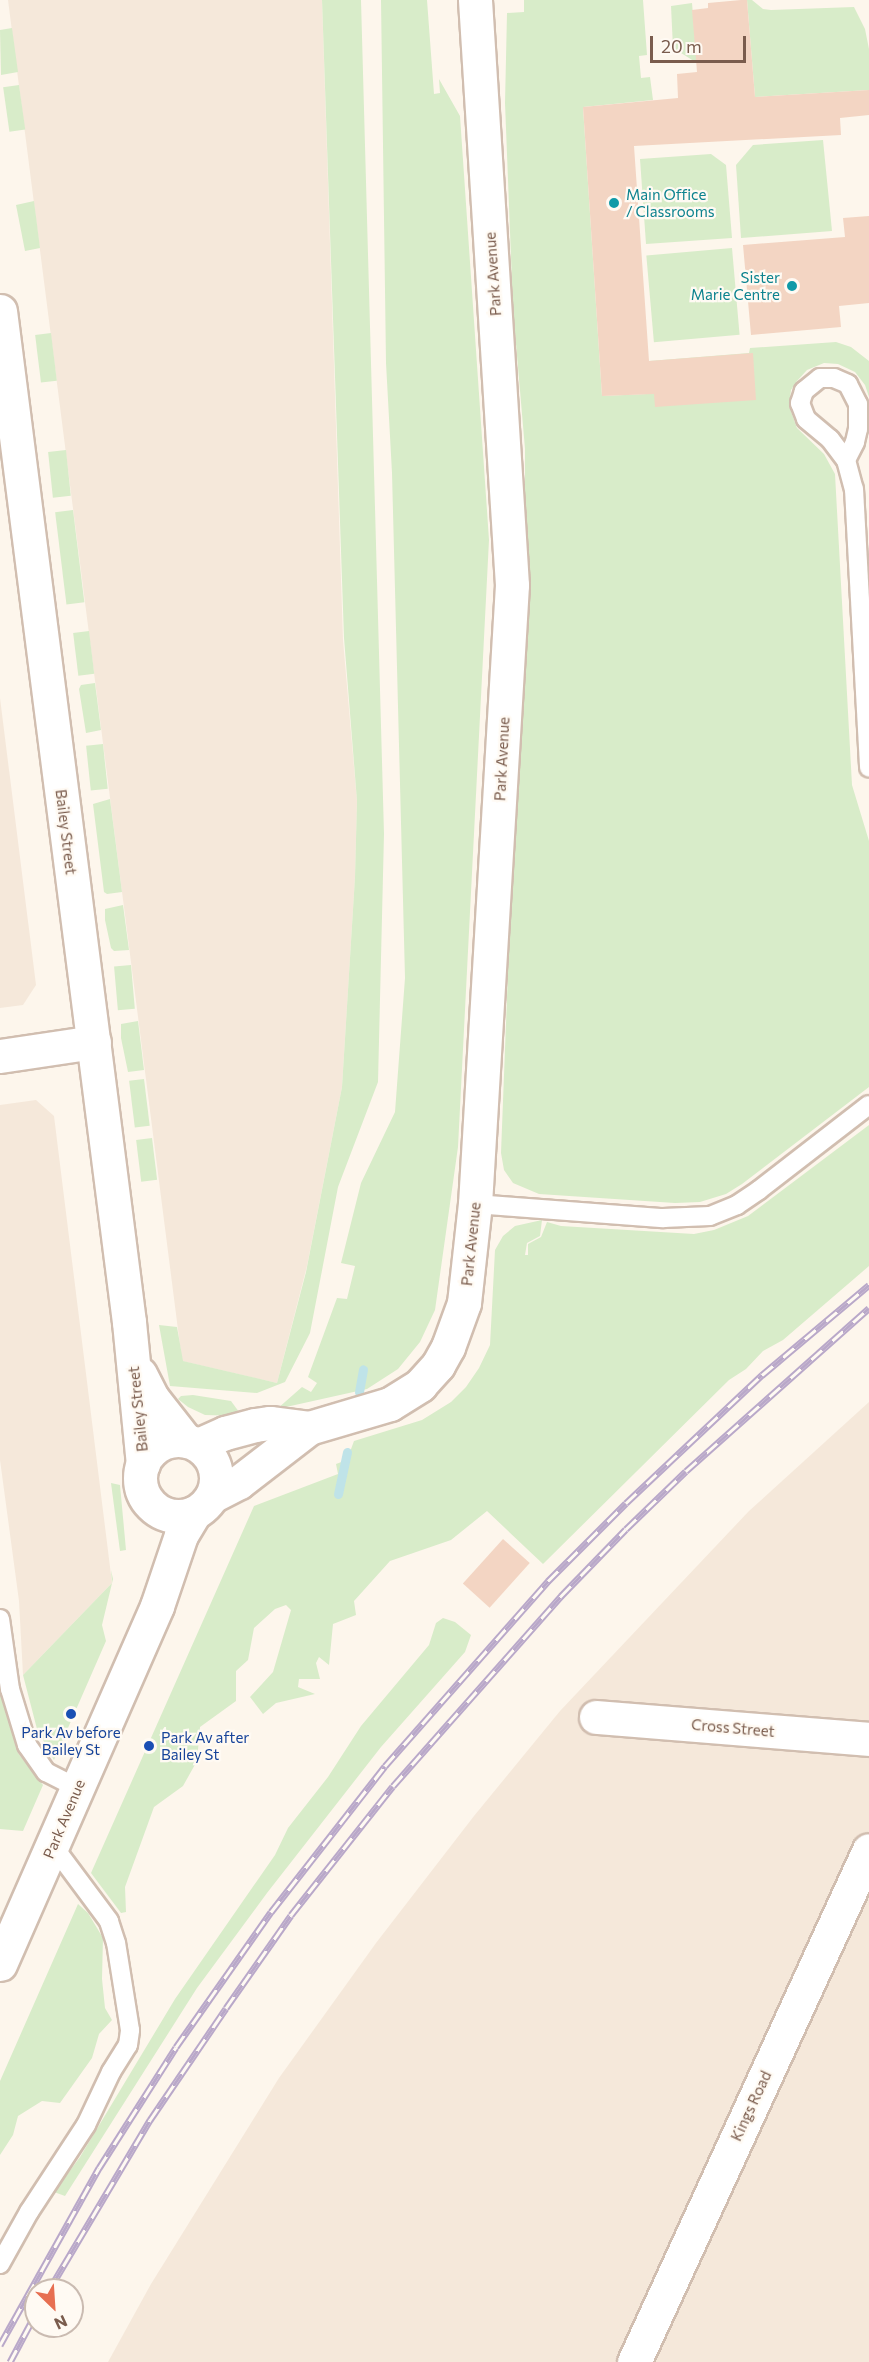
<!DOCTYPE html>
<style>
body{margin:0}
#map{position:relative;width:869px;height:2362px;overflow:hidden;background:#fdf6ec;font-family:Commissioner,sans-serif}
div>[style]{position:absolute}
.residential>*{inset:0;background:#f5e8da}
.green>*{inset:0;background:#d8ecc9;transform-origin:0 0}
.stream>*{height:9px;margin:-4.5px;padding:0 4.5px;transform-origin:4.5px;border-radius:4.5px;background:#bfe3e8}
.building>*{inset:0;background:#f3d5c3;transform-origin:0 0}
.roads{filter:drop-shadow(2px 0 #d1beb0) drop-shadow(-2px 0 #d1beb0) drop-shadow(0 2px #d1beb0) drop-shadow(0 -2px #d1beb0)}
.service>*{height:18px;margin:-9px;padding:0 9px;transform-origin:9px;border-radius:9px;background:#fff}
.minor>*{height:33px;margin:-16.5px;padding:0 16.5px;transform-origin:16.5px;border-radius:16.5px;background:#fff}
.secondary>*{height:33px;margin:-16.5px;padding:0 16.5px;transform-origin:16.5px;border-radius:16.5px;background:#fff}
.secondary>.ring{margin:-16.5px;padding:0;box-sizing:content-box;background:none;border:33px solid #fff;border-radius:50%}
.rail>*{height:7px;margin-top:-3.5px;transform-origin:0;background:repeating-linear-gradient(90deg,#fffaf3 0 14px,#b9a8c9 0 28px);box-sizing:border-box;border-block:2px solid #b9a8c9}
.dots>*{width:16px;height:16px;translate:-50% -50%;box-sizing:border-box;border:3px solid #fffaf3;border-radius:50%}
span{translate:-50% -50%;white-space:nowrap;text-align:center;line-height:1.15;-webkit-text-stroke:4.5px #fffaf3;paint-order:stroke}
.culture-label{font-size:15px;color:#0d838f}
.left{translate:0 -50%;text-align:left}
.right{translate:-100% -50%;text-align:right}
.street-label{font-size:15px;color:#7a5c4d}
.transit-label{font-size:15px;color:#164399}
.north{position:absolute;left:24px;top:2278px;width:60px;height:60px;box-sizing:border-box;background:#fffaf3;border:2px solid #cabbb1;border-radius:50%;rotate:155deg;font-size:16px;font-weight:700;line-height:24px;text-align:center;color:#7a5c4d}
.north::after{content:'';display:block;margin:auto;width:21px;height:27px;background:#e76f51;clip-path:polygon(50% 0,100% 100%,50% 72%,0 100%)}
.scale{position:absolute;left:650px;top:36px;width:96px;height:27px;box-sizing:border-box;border:3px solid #7a5c4d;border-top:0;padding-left:8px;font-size:18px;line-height:21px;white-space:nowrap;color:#7a5c4d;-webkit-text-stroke:4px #fffaf3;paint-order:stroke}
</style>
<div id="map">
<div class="residential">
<i style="clip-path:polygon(8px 0,322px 0,343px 640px,357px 801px,355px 877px,342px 1087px,307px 1266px,277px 1383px,182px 1361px)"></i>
<i style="clip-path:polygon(0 698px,36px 985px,23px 1005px,0 1008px)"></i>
<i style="clip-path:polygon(36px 1100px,54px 1116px,112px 1583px,23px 1675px,19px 1601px,0 1460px,0 1105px)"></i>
<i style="clip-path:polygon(869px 1402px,869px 2362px,108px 2362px,151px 2284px,279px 2078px,376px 1943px,474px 1816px,560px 1711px,749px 1511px)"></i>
</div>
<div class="green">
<i style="clip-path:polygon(322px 0,361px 0,384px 834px,378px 1082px,338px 1187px,310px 1333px,285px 1382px,257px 1393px,170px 1386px,159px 1325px,177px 1327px,183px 1361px,277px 1383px,306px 1272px,342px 1087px,355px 877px,357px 801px,344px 638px)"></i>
<i style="clip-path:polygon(381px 0,427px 0,434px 94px,440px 93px,439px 79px,460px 116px,489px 540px,458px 1147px,435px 1310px,420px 1342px,398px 1369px,367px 1389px,277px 1409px,302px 1387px,311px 1392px,317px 1383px,308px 1377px,337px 1298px,347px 1299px,355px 1266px,341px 1263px,361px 1183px,395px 1112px,405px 978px,392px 473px,386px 363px)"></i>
<i style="clip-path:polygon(524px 0,643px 0,647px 55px,639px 56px,641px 78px,650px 77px,653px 100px,583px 107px,602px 396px,647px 394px,649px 361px,749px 353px,750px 348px,836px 342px,851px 347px,869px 361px,869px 397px,865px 385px,855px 372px,838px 364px,824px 363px,807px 370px,797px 381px,791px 390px,789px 406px,797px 428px,824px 454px,835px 474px,852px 785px,869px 841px,869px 1087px,742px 1184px,726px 1194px,700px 1202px,675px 1203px,539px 1194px,513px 1183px,504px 1170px,501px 1153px,525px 531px,525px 449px,513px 309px,505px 103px,507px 13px,524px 12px)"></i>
<i style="clip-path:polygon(747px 0,752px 0,763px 9px,771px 10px,854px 7px,865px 29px,869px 49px,869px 90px,755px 97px)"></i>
<i style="clip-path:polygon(692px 3px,697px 63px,673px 48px,671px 6px)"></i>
<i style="clip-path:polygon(12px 28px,18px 72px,1px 75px,0 30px)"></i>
<i style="left:19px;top:85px;width:45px;height:16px;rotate:82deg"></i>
<i style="clip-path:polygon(823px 140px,832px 231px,741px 238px,736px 165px,753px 145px)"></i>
<i style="clip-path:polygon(711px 154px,726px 165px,732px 238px,646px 244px,640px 159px)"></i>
<i style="clip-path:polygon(34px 201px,40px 248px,25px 251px,16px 205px)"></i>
<i style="left:732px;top:248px;width:87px;height:86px;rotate:85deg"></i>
<i style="left:51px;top:333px;width:48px;height:16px;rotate:83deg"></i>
<i style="left:66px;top:450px;width:46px;height:18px;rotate:84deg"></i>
<i style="left:73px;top:510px;width:93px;height:18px;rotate:83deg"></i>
<i style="left:89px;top:631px;width:43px;height:16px;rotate:83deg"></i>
<i style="clip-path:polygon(95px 683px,101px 730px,86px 733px,79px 689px,81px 685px)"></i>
<i style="left:103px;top:744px;width:45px;height:17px;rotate:84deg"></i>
<i style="clip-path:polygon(110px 799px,122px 892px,107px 894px,104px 892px,93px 804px)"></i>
<i style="clip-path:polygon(123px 905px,129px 950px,114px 951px,111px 948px,105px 920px,105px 909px)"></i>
<i style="left:131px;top:965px;width:44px;height:17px;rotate:85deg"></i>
<i style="clip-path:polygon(138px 1021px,144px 1070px,128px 1072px,121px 1038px,121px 1024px)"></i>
<i style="left:144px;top:1079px;width:47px;height:15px;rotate:83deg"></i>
<i style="clip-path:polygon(869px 1125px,869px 1266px,783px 1340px,763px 1351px,746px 1369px,729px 1380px,543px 1564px,487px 1511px,451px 1540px,390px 1561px,354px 1601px,356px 1615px,333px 1624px,329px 1665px,319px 1657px,316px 1663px,320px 1679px,299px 1679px,298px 1687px,315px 1694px,276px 1703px,263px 1714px,250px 1697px,273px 1672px,291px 1610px,286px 1605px,275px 1609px,254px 1628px,248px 1660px,236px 1671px,236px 1701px,200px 1727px,197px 1761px,183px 1786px,154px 1807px,125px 1887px,126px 1912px,121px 1913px,91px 1873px,254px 1506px,338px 1474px,336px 1464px,347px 1460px,354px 1441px,422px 1420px,451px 1402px,466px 1387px,479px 1368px,490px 1345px,495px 1250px,503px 1236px,515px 1226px,542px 1220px,540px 1236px,527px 1243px,525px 1255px,528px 1255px,528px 1244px,541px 1237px,547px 1222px,561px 1226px,694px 1234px,714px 1230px,748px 1216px)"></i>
<i style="left:152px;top:1138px;width:42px;height:16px;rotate:83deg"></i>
<i style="clip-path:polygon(193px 1395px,231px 1401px,242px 1416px,205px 1415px,188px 1407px,178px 1399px,181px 1396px)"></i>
<i style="clip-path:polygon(111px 1483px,120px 1485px,126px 1550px,120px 1551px)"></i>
<i style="clip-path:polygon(111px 1570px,113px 1579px,102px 1625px,106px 1641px,54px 1760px,37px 1729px,23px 1675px,112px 1583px)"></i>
<i style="clip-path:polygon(443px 1618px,455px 1622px,471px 1635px,465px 1652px,381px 1747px,267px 1893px,197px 1988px,65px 2196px,54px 2192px,80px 2157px,175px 1999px,275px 1855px,288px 1828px,328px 1777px,361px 1726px,429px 1645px,436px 1623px)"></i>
<i style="clip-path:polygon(0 1694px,18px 1753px,43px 1785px,23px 1831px,0 1829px)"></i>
<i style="clip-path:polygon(78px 1904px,88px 1913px,103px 1938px,102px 1979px,105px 2008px,112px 2020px,99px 2034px,92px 2058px,60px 2103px,42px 2101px,18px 2116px,13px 2135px,0 2155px,0 2081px)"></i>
</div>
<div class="stream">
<i style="left:359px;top:1392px;width:23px;rotate:-80deg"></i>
<i style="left:338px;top:1494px;width:43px;rotate:-77.9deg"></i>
</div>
<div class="building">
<i style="clip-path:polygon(741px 0,747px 0,755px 97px,869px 90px,869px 115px,840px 118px,841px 135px,634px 146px,649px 361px,753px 353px,756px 400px,655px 407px,654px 394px,602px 396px,583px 107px,678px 98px,677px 74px,697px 72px,692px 10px,708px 8px,708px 3px)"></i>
<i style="clip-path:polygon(869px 216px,869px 303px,839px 306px,841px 327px,751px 335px,743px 245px,845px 237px,843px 218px)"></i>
<i style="left:503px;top:1539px;width:36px;height:60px;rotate:42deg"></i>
</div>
<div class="roads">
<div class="service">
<i style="left:846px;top:460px;width:20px;rotate:-63deg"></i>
<i style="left:855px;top:442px;width:13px;rotate:-77deg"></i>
<i style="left:858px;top:429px;width:25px;rotate:-90deg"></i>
<i style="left:858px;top:404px;width:22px;rotate:-117deg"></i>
<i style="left:848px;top:384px;width:15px;rotate:-157deg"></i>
<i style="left:834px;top:378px;width:14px;rotate:180deg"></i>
<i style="left:820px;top:378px;width:21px;rotate:141deg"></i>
<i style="left:804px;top:391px;width:13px;rotate:108deg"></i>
<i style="left:800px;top:403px;width:17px;rotate:69deg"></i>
<i style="left:806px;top:419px;width:31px;rotate:40deg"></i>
<i style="left:830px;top:439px;width:26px;rotate:53deg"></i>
<i style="left:846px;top:460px;width:30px;rotate:75deg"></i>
<i style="left:854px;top:489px;width:279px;rotate:86.9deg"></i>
<i style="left:475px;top:1204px;width:189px;rotate:4.3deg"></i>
<i style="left:663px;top:1218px;width:47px;rotate:-2.4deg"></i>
<i style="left:710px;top:1216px;width:29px;rotate:-22deg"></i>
<i style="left:737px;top:1205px;width:27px;rotate:-34deg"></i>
<i style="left:759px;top:1190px;width:139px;rotate:-37.7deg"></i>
<i style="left:0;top:1619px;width:71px;rotate:81.9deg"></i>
<i style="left:10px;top:1689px;width:59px;rotate:73.1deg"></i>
<i style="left:27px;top:1745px;width:33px;rotate:55deg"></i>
<i style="left:46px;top:1772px;width:36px;rotate:27deg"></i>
<i style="left:0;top:2264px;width:60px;rotate:-60.9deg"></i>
<i style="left:29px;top:2212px;width:104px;rotate:-56.8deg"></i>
<i style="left:86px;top:2125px;width:59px;rotate:-64.7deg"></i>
<i style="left:111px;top:2072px;width:32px;rotate:-58deg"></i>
<i style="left:128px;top:2045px;width:15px;rotate:-82deg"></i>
<i style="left:130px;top:2030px;width:88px;rotate:-99.1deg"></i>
<i style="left:116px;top:1943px;width:23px;rotate:-108deg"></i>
<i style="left:109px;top:1921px;width:94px;rotate:-126.7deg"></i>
</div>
<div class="minor">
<i style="left:0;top:311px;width:1019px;rotate:82.73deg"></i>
<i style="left:129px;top:1322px;width:143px;rotate:84.4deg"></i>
<i style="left:0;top:1056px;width:95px;rotate:-8.5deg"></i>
<i style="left:140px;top:1374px;width:28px;rotate:63deg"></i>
<i style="left:153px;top:1399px;width:53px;rotate:51.8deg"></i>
<i style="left:596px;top:1717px;width:274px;rotate:4.6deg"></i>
<i style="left:634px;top:2362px;width:563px;rotate:-65.35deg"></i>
</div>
<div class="secondary">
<i class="ring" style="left:140px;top:1440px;width:43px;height:43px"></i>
<i style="left:198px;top:1445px;width:30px;rotate:-24deg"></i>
<i style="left:225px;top:1433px;width:31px;rotate:-15deg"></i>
<i style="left:255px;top:1425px;width:15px;rotate:-8deg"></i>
<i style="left:270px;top:1423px;width:39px;rotate:7deg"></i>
<i style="left:309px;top:1428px;width:84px;rotate:-16.5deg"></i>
<i style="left:390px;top:1404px;width:36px;rotate:-32deg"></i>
<i style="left:420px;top:1385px;width:27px;rotate:-48deg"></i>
<i style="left:438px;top:1365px;width:21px;rotate:-61deg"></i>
<i style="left:448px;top:1347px;width:47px;rotate:-70deg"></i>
<i style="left:464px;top:1303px;width:100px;rotate:-83.7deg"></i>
<i style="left:475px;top:1204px;width:620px;rotate:-86.58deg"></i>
<i style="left:512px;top:585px;width:586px;rotate:-93.62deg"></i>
<i style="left:212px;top:1496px;width:30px;rotate:-27deg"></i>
<i style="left:239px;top:1482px;width:88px;rotate:-37.6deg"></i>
<i style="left:0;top:1964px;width:391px;rotate:-66.3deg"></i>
<i style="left:157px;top:1606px;width:75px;rotate:-71.3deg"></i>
<i style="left:181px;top:1535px;width:26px;rotate:-59deg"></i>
</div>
</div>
<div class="rail">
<i style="left:49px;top:2290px;width:198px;rotate:-59.3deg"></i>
<i style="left:150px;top:2120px;width:135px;rotate:-55.8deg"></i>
<i style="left:226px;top:2008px;width:113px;rotate:-55deg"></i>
<i style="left:291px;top:1915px;width:164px;rotate:-51.7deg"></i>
<i style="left:393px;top:1786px;width:254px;rotate:-48.5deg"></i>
<i style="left:561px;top:1596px;width:93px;rotate:-45.9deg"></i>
<i style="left:626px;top:1529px;width:83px;rotate:-44deg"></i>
<i style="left:686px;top:1471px;width:245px;rotate:-41.7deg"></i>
<i style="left:0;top:2345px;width:203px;rotate:-60.8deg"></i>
<i style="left:99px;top:2168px;width:143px;rotate:-57.5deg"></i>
<i style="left:176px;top:2047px;width:165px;rotate:-54.9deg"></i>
<i style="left:271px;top:1912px;width:185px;rotate:-52deg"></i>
<i style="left:385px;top:1766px;width:247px;rotate:-48.6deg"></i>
<i style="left:548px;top:1581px;width:110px;rotate:-45deg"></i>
<i style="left:626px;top:1503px;width:187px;rotate:-43.3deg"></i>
<i style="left:762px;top:1375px;width:140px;rotate:-40.1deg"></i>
<i style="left:10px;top:2362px;width:55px;rotate:-62deg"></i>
</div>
<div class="dots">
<i style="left:614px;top:203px;background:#0f9aa8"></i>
<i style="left:792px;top:286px;background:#0f9aa8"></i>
<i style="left:71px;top:1714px;background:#1a4fb4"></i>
<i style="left:149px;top:1746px;background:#1a4fb4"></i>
</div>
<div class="culture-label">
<span class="left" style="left:626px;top:203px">Main Office<br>/ Classrooms</span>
<span class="right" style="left:780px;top:286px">Sister<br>Marie Centre</span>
</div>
<div class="street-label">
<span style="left:493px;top:274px;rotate:-94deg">Park Avenue</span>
<span style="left:502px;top:759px;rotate:-87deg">Park Avenue</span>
<span style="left:66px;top:832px;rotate:83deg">Bailey Street</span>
<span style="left:471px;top:1244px;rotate:-84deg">Park Avenue</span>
<span style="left:138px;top:1409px;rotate:-96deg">Bailey Street</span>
<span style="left:733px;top:1728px;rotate:5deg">Cross Street</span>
<span style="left:64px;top:1819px;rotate:-67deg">Park Avenue</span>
<span style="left:751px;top:2106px;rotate:-65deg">Kings Road</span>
</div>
<div class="transit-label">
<span style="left:71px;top:1741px">Park Av before<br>Bailey St</span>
<span class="left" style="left:161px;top:1746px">Park Av after<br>Bailey St</span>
</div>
<div class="north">N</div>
<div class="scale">20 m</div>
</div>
